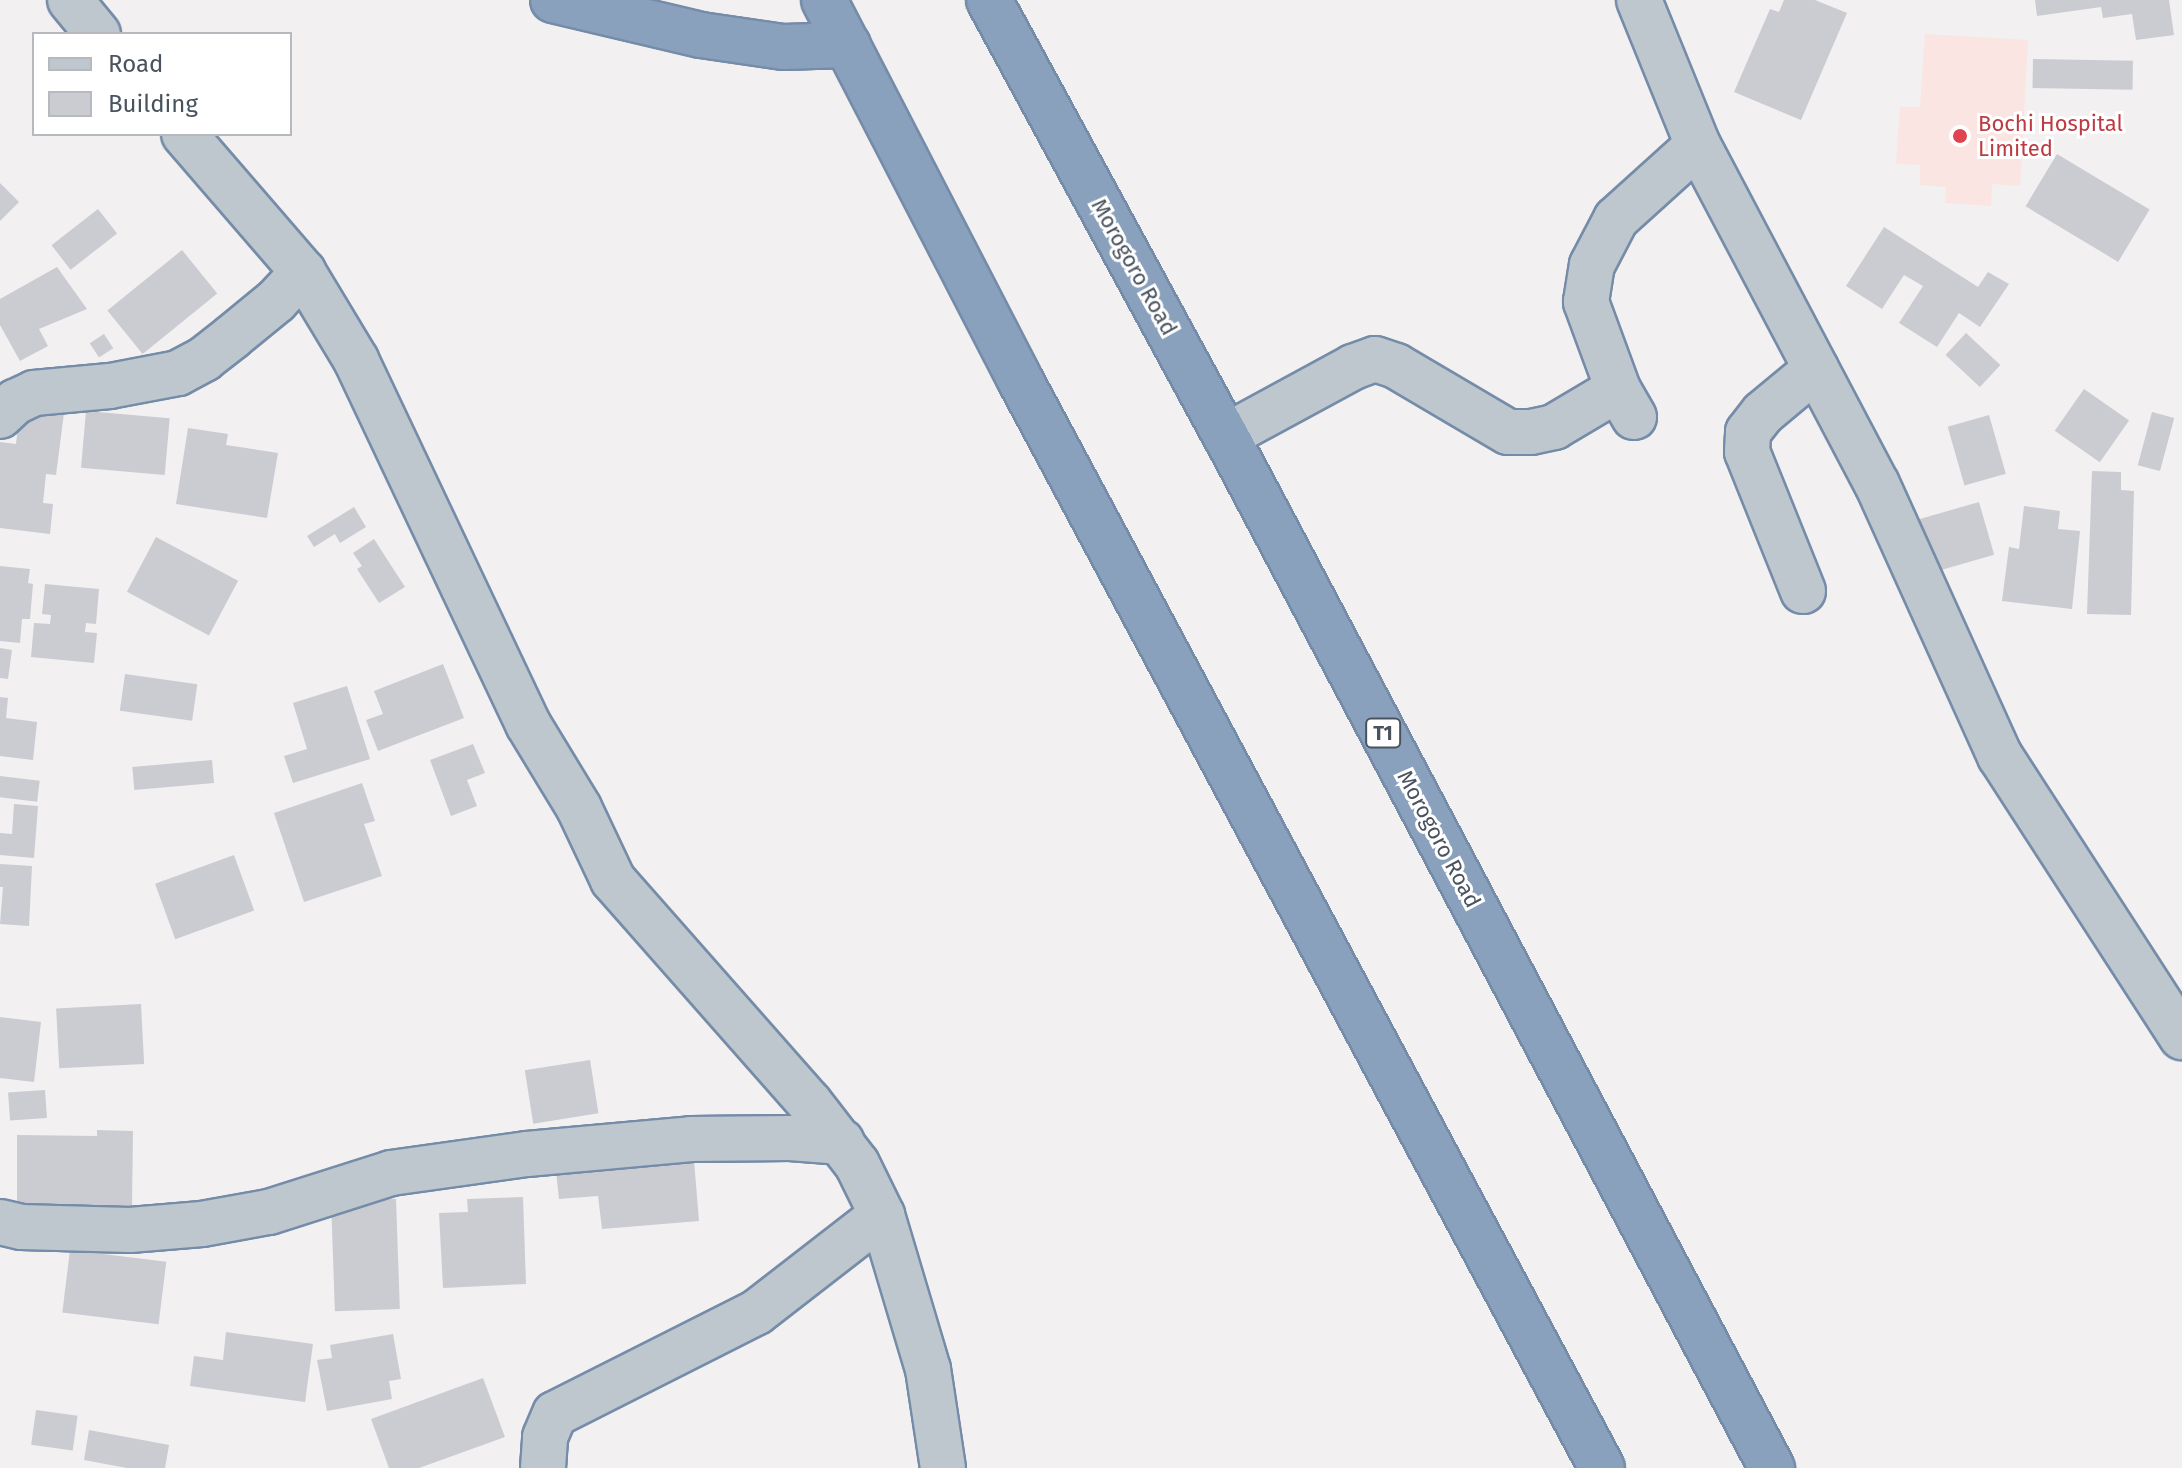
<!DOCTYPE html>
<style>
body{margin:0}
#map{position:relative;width:2182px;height:1468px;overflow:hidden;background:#f2f0f0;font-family:"Fira Sans",sans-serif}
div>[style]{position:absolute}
.medical>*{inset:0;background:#fae5e2}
.building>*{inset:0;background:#caccd2;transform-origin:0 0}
.roads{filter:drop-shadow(2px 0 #758ca9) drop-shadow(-2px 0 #758ca9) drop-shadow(0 2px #758ca9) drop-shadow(0 -2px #758ca9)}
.minor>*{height:44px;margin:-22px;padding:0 22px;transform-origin:22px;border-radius:22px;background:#bfc7ce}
.highway>*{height:44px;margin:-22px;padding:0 22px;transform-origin:22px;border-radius:22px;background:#8aa1bd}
.dots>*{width:22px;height:22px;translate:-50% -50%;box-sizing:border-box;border:4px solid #fff;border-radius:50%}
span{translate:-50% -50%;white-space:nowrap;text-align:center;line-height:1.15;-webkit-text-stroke:6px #fff;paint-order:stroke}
.shield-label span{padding:2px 6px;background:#fff;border:2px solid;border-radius:6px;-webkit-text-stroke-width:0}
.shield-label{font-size:20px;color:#49535d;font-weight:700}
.health-label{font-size:22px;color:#be3a42}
.left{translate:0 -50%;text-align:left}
.street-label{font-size:22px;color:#49535d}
.legend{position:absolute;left:32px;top:32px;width:260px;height:104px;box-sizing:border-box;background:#fff;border:2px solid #b6babe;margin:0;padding:10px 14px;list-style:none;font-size:24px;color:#49535d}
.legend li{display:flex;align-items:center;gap:16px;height:40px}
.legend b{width:40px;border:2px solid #b6babe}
</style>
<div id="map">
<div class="medical">
<i style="clip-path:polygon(1925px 34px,2028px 40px,2020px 186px,1992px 184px,1991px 206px,1945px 203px,1946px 187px,1920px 185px,1920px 165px,1896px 164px,1900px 107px,1920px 107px)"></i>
</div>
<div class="building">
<i style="clip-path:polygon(1784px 0,1815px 0,1847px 13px,1801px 120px,1734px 92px,1770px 9px,1779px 12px)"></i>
<i style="clip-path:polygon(2035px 0,2169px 0,2174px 35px,2136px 40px,2132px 14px,2103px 18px,2101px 7px,2037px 16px)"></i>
<i style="left:2033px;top:59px;width:100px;height:29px;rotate:1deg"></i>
<i style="left:2057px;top:154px;width:108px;height:61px;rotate:31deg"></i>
<i style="clip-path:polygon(0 183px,19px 202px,0 221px)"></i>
<i style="left:98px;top:209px;width:31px;height:59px;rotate:52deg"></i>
<i style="clip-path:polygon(1884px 227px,1978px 287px,1988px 272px,2009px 284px,1980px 327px,1959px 313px,1937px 347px,1899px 323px,1923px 286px,1904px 275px,1882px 309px,1846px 286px)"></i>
<i style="left:182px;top:250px;width:56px;height:96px;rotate:51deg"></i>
<i style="clip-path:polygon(57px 267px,87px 309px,39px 329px,48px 346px,20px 361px,0 325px,0 299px)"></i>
<i style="left:1966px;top:333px;width:47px;height:30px;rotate:43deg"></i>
<i style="left:104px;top:334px;width:17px;height:17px;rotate:57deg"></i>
<i style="left:2084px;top:389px;width:55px;height:51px;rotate:35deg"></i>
<i style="clip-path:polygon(20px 408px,64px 413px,56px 475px,46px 474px,43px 503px,53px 504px,50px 534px,0 528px,0 442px,16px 444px)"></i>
<i style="left:86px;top:411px;width:84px;height:57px;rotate:5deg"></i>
<i style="left:2152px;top:412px;width:23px;height:55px;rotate:15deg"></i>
<i style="left:1989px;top:415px;width:61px;height:43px;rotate:74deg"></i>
<i style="clip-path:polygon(188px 428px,228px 434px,226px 445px,278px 453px,267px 518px,176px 504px)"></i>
<i style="clip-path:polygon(2092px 471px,2121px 472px,2121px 490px,2134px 491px,2131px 615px,2087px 614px)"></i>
<i style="left:1979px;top:502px;width:55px;height:66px;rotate:74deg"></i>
<i style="clip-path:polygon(2024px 506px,2060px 511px,2058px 529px,2080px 531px,2072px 609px,2002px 601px,2009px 547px,2019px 549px)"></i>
<i style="clip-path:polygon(354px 507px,366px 527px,340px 543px,335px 534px,314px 547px,307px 536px)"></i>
<i style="left:156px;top:537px;width:93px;height:62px;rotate:28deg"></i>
<i style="clip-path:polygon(374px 539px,405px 587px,379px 603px,357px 569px,362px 566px,353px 553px)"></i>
<i style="clip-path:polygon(0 566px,30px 569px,28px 583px,33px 584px,30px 619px,22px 619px,20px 643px,0 641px)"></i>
<i style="clip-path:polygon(45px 584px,99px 589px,96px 624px,86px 623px,85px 632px,97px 633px,94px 663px,31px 657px,34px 623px,50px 624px,51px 615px,42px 614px)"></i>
<i style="clip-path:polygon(0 648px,12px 650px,8px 679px,0 678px)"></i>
<i style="clip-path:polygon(443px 664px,464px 718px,378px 751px,366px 720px,383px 714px,374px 691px)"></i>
<i style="left:125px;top:674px;width:73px;height:37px;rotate:8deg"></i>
<i style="clip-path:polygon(347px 686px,370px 759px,293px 783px,284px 756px,307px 749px,293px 703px)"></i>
<i style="clip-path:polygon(0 697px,8px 698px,6px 718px,37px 722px,33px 760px,0 756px)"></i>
<i style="clip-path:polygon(473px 744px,485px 773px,467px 780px,477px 806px,451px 816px,430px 760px)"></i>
<i style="left:212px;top:760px;width:23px;height:80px;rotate:85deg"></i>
<i style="left:0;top:776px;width:40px;height:21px;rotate:7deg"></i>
<i style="clip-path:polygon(362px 783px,375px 821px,364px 824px,382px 876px,304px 902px,274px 813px)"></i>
<i style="clip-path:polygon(14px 804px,38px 806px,34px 858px,0 855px,0 833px,12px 834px)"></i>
<i style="left:234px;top:855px;width:59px;height:84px;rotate:70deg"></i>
<i style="clip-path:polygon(0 864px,32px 866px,29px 926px,0 924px,3px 887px,0 887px)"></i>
<i style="left:141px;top:1004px;width:60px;height:85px;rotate:87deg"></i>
<i style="clip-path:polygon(0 1017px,41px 1022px,34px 1082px,0 1078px)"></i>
<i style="left:590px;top:1060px;width:54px;height:66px;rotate:81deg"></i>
<i style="left:45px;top:1090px;width:28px;height:37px;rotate:86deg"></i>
<i style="clip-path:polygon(97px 1130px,133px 1131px,132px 1208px,17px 1206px,17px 1135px,97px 1136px)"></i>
<i style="clip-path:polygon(694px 1160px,699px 1221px,602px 1229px,598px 1196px,559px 1199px,556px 1171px)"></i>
<i style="clip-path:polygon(523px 1197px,526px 1284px,443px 1288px,439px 1213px,468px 1212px,467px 1199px)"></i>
<i style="left:396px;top:1199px;width:110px;height:65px;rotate:88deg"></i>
<i style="left:70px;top:1250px;width:97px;height:63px;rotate:7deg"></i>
<i style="clip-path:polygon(226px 1332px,313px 1344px,305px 1402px,190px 1386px,194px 1356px,223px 1360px)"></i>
<i style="clip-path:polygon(393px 1334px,401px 1379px,389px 1381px,392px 1399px,327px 1411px,317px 1360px,332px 1358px,330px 1345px)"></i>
<i style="clip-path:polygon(483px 1378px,505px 1437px,419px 1468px,389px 1468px,371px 1419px)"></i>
<i style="left:36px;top:1410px;width:42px;height:35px;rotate:8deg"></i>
<i style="clip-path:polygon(89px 1430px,169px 1445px,165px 1468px,127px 1468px,84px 1460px)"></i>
</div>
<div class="roads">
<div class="minor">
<i style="left:70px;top:0;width:44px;rotate:50.5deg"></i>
<i style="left:1639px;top:0;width:157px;rotate:67.9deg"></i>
<i style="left:1698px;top:145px;width:383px;rotate:62.2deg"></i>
<i style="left:1877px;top:484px;width:299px;rotate:65.7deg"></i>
<i style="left:2000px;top:756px;width:335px;rotate:57.1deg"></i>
<i style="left:184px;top:134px;width:182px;rotate:49.2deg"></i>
<i style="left:303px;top:272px;width:103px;rotate:58.9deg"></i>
<i style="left:356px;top:360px;width:403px;rotate:64.7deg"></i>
<i style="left:528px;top:724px;width:98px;rotate:58.7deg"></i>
<i style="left:579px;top:808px;width:80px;rotate:64.7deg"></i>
<i style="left:613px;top:880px;width:296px;rotate:48.6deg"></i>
<i style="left:809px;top:1102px;width:78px;rotate:52.3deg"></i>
<i style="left:857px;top:1164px;width:57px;rotate:63.9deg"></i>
<i style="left:882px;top:1215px;width:161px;rotate:73.4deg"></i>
<i style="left:928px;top:1369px;width:100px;rotate:81.4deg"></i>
<i style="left:0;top:416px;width:21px;rotate:-43deg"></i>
<i style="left:15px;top:402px;width:21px;rotate:-25deg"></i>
<i style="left:34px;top:393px;width:76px;rotate:-5.3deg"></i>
<i style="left:110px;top:386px;width:69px;rotate:-10.8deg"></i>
<i style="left:178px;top:373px;width:30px;rotate:-28deg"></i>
<i style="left:204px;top:359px;width:36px;rotate:-38deg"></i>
<i style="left:232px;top:337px;width:57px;rotate:-39.3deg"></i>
<i style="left:276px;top:301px;width:40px;rotate:-47deg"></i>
<i style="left:1634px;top:417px;width:32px;rotate:-120deg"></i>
<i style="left:1618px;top:389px;width:93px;rotate:-110.2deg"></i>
<i style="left:1586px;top:302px;width:37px;rotate:-81deg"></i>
<i style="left:1592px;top:265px;width:52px;rotate:-62.4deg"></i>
<i style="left:1616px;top:219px;width:110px;rotate:-42.1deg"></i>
<i style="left:1226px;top:436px;width:145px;rotate:-28.5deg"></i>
<i style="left:1353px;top:367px;width:23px;rotate:-20deg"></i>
<i style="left:1375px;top:359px;width:22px;rotate:18deg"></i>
<i style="left:1396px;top:366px;width:130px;rotate:30.5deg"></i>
<i style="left:1508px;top:432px;width:23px"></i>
<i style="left:1531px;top:432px;width:24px;rotate:-12deg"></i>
<i style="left:1554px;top:427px;width:74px;rotate:-30.7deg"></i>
<i style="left:1803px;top:591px;width:150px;rotate:-111.9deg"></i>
<i style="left:1747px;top:452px;width:20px;rotate:-87deg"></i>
<i style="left:1748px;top:432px;width:24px;rotate:-52deg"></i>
<i style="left:1763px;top:413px;width:69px;rotate:-39.7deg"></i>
<i style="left:0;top:1222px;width:22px;rotate:13deg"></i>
<i style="left:21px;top:1227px;width:109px;rotate:1.6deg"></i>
<i style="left:130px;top:1230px;width:72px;rotate:-4.8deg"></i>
<i style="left:202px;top:1224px;width:68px;rotate:-10.2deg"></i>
<i style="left:269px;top:1212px;width:128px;rotate:-17.7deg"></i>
<i style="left:391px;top:1173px;width:137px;rotate:-8deg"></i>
<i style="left:527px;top:1154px;width:165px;rotate:-5.2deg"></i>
<i style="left:691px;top:1139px;width:99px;rotate:-0.6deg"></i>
<i style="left:790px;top:1138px;width:52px;rotate:4.4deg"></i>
<i style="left:543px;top:1468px;width:31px;rotate:-86deg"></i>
<i style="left:545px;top:1437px;width:25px;rotate:-67deg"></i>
<i style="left:555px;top:1414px;width:226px;rotate:-26.8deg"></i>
<i style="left:757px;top:1312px;width:158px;rotate:-37.8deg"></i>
</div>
<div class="highway">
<i style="left:553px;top:0;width:152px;rotate:13.3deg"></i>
<i style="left:701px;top:35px;width:83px;rotate:8.3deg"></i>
<i style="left:783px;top:47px;width:65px;rotate:-1.8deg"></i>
<i style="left:824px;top:0;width:423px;rotate:62.7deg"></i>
<i style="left:1018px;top:376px;width:1238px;rotate:61.86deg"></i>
<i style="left:989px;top:0;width:496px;rotate:61.5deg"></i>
<i style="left:1226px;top:436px;width:1168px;rotate:62.12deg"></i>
</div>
</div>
<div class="dots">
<i style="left:1960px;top:136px;background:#e0444e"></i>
</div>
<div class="shield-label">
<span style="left:1383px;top:733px">T1</span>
</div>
<div class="health-label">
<span class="left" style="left:1978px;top:136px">Bochi Hospital<br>Limited</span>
</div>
<div class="street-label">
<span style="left:1134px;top:267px;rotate:61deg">Morogoro Road</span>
<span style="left:1439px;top:839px;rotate:62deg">Morogoro Road</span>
</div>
<ul class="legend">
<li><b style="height:10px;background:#bfc7ce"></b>Road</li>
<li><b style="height:22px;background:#caccd2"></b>Building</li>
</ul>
</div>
